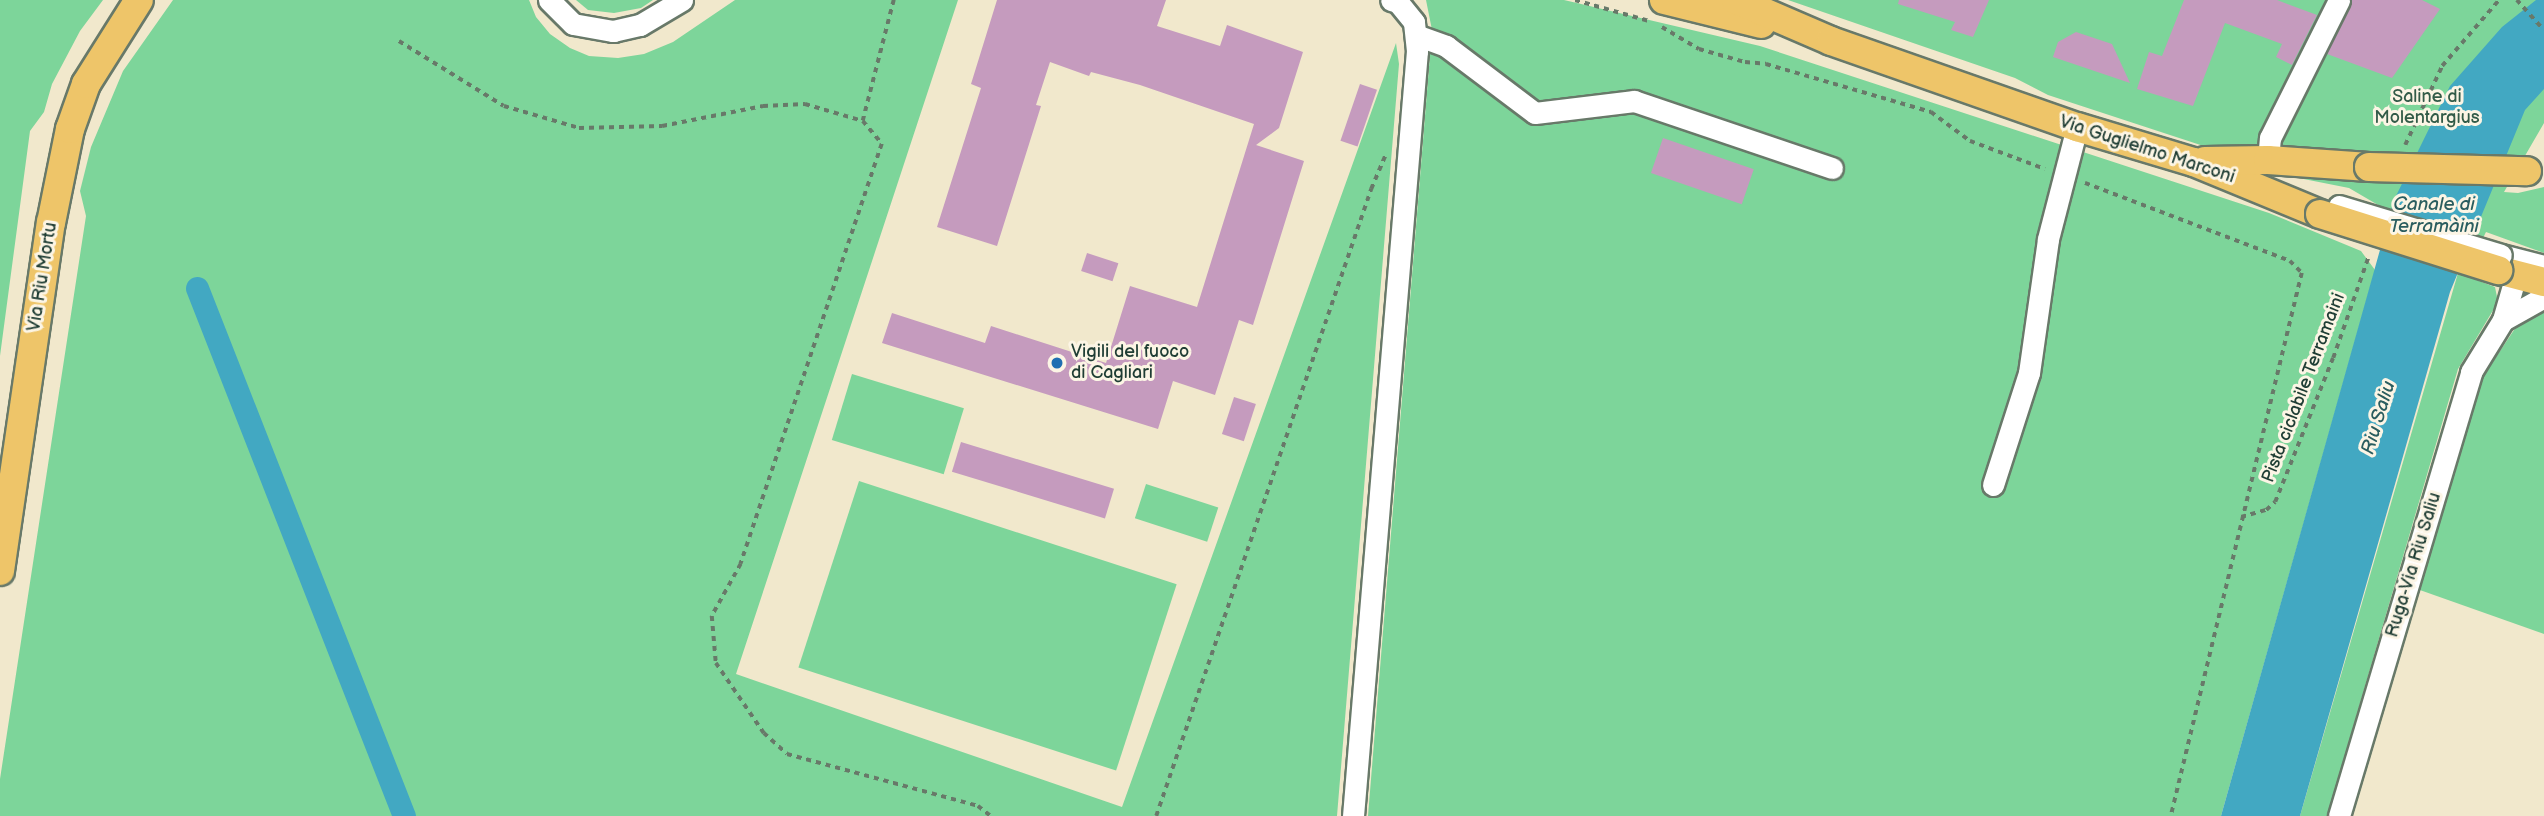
<!DOCTYPE html>
<meta charset="utf-8">
<style>
body{margin:0}
#map{position:relative;width:2544px;height:816px;overflow:hidden;background:#f1e8cc;font-family:"Balsamiq Sans",sans-serif}
div>[style]{position:absolute}
.green>*{inset:0;background:#7dd59a;transform-origin:0 0}
.water>*{inset:0;background:#42a8c2}
.canal>*{height:23px;margin:-11.5px;padding:0 11.5px;transform-origin:11.5px;border-radius:11.5px;background:#42a8c2}
.building>*{inset:0;background:#c59bbe;transform-origin:0 0}
.path>*{height:3.5px;margin-top:-1.75px;transform-origin:0;background:repeating-linear-gradient(90deg,#687969 0 5px,transparent 0 10px)}
.roads{filter:drop-shadow(2px 0 #687969) drop-shadow(-2px 0 #687969) drop-shadow(0 2px #687969) drop-shadow(0 -2px #687969)}
.minor>*{height:21px;margin:-10.5px;padding:0 10.5px;transform-origin:10.5px;border-radius:10.5px;background:#fff}
.major>*{height:28px;margin:-14px;padding:0 14px;transform-origin:14px;border-radius:14px;background:#eec569}
.bridges{filter:drop-shadow(2px 0 #687969) drop-shadow(-2px 0 #687969) drop-shadow(0 2px #687969) drop-shadow(0 -2px #687969)}
.minor-bridge>*{height:21px;margin:-10.5px;padding:0 10.5px;transform-origin:10.5px;border-radius:10.5px;background:#fff}
.major-bridge>*{height:28px;margin:-14px;padding:0 14px;transform-origin:14px;border-radius:14px;background:#eec569}
.dots>*{width:19px;height:19px;translate:-50% -50%;box-sizing:border-box;border:4px solid #fcf5e5;border-radius:50%}
span{translate:-50% -50%;white-space:nowrap;text-align:center;line-height:1.15;-webkit-text-stroke:6px #fcf5e5;paint-order:stroke}
.park-label{font-size:18px;color:#325b48}
.street-label{font-size:18px;color:#1f3d34}
.poi-label{font-size:18px;color:#1f3d34}
.left{translate:0 -50%;text-align:left}
.water-label{font-size:19px;color:#2a5d5f;font-style:italic}
</style>
<div id="map">
<div class="green">
<i style="clip-path:polygon(0 0,103px 0,80px 31px,52px 84px,44px 112px,30px 131px,0 356px)"></i>
<i style="clip-path:polygon(173px 0,529px 0,536px 17px,550px 34px,570px 48px,589px 56px,618px 58px,644px 54px,673px 42px,735px 0,958px 0,736px 674px,1122px 807px,1396px 43px,1399px 64px,1337px 816px,0 816px,0 779px,86px 216px,80px 191px,91px 147px,123px 71px)"></i>
<i style="clip-path:polygon(576px 0,653px 0,641px 8px,614px 13px,588px 10px)"></i>
<i style="clip-path:polygon(1426px 0,1564px 0,1760px 46px,2269px 213px,2361px 251px,2375px 270px,2221px 816px,1368px 816px,1432px 30px)"></i>
<i style="clip-path:polygon(1788px 0,2544px 0,2544px 123px,2504px 192px,2518px 193px,2544px 187px,2544px 253px,2486px 232px,2483px 238px,2479px 237px,2479px 244px,2414px 226px,2349px 188px,2264px 171px,2231px 155px,2048px 95px,2015px 78px)"></i>
<i style="clip-path:polygon(2458px 273px,2495px 287px,2498px 302px,2458px 369px,2327px 816px,2300px 816px)"></i>
<i style="clip-path:polygon(2544px 312px,2544px 634px,2417px 589px,2476px 393px,2484px 375px,2516px 327px,2530px 316px)"></i>
<i style="left:852px;top:374px;width:117px;height:69px;rotate:17deg"></i>
<i style="left:859px;top:481px;width:334px;height:196px;rotate:18deg"></i>
<i style="left:1146px;top:484px;width:76px;height:36px;rotate:18deg"></i>
</div>
<div class="water">
<i style="clip-path:polygon(2536px 0,2544px 0,2544px 89px,2525px 110px,2450px 292px,2300px 816px,2221px 816px,2394px 200px,2450px 86px,2502px 27px)"></i>
</div>
<div class="canal">
<i style="left:197px;top:288px;width:567px;rotate:68.59deg"></i>
</div>
<div class="building">
<i style="clip-path:polygon(997px 0,1166px 0,1157px 26px,1220px 46px,1227px 25px,1303px 52px,1279px 128px,1256px 145px,1304px 161px,1253px 325px,1239px 320px,1215px 395px,1173px 381px,1158px 429px,882px 343px,892px 313px,985px 343px,991px 326px,1106px 363px,1130px 286px,1197px 307px,1254px 124px,1140px 85px,1091px 72px,1089px 76px,1050px 62px,1036px 105px,1041px 106px,997px 246px,937px 227px,981px 88px,971px 84px)"></i>
<i style="clip-path:polygon(1899px 0,1989px 0,1973px 37px,1951px 30px,1955px 22px,1898px 4px)"></i>
<i style="clip-path:polygon(2184px 0,2277px 0,2317px 15px,2292px 65px,2276px 57px,2282px 44px,2225px 23px,2193px 106px,2137px 89px,2149px 52px,2162px 56px)"></i>
<i style="clip-path:polygon(2352px 0,2422px 0,2440px 9px,2392px 78px,2327px 54px)"></i>
<i style="clip-path:polygon(2076px 32px,2112px 44px,2130px 83px,2053px 57px,2058px 42px)"></i>
<i style="left:1360px;top:84px;width:18px;height:60px;rotate:19deg"></i>
<i style="left:1663px;top:138px;width:96px;height:37px;rotate:19deg"></i>
<i style="left:1087px;top:253px;width:33px;height:19px;rotate:18deg"></i>
<i style="left:1234px;top:397px;width:23px;height:39px;rotate:18deg"></i>
<i style="left:961px;top:442px;width:160px;height:31px;rotate:17deg"></i>
</div>
<div class="path">
<i style="left:894px;top:0;width:125px;rotate:104.4deg"></i>
<i style="left:863px;top:121px;width:30px;rotate:50deg"></i>
<i style="left:882px;top:144px;width:443px;rotate:108.6deg"></i>
<i style="left:741px;top:564px;width:60px;rotate:119.1deg"></i>
<i style="left:712px;top:616px;width:47px;rotate:85.1deg"></i>
<i style="left:716px;top:663px;width:85px;rotate:55.6deg"></i>
<i style="left:764px;top:733px;width:31px;rotate:42deg"></i>
<i style="left:787px;top:754px;width:198px;rotate:15.2deg"></i>
<i style="left:978px;top:806px;width:16px;rotate:38deg"></i>
<i style="left:1575px;top:0;width:77px;rotate:15.8deg"></i>
<i style="left:2517px;top:0;width:40px;rotate:48deg"></i>
<i style="left:1662px;top:27px;width:43px;rotate:30.7deg"></i>
<i style="left:1699px;top:49px;width:48px;rotate:15.8deg"></i>
<i style="left:1745px;top:62px;width:21px;rotate:5deg"></i>
<i style="left:1766px;top:64px;width:172px;rotate:16.2deg"></i>
<i style="left:1931px;top:112px;width:49px;rotate:36.6deg"></i>
<i style="left:1970px;top:141px;width:80px;rotate:20.5deg"></i>
<i style="left:399px;top:41px;width:123px;rotate:31.8deg"></i>
<i style="left:504px;top:106px;width:78px;rotate:16.3deg"></i>
<i style="left:579px;top:128px;width:83px;rotate:-1.4deg"></i>
<i style="left:662px;top:126px;width:103px;rotate:-11.2deg"></i>
<i style="left:763px;top:106px;width:42px;rotate:-2.7deg"></i>
<i style="left:805px;top:104px;width:60px;rotate:16.3deg"></i>
<i style="left:2405px;top:145px;width:87px;rotate:-64.9deg"></i>
<i style="left:2442px;top:66px;width:87px;rotate:-49.2deg"></i>
<i style="left:2085px;top:183px;width:219px;rotate:20.8deg"></i>
<i style="left:2290px;top:261px;width:17px;rotate:45deg"></i>
<i style="left:2302px;top:273px;width:559px;rotate:103.56deg"></i>
<i style="left:2241px;top:517px;width:26px;rotate:-16deg"></i>
<i style="left:2266px;top:510px;width:12px;rotate:-42deg"></i>
<i style="left:2275px;top:502px;width:155px;rotate:-68.1deg"></i>
<i style="left:2333px;top:358px;width:109px;rotate:-70.7deg"></i>
<i style="left:1156px;top:816px;width:663px;rotate:-71.07deg"></i>
<i style="left:1371px;top:189px;width:38px;rotate:-67deg"></i>
</div>
<div class="roads">
<div class="minor">
<i style="left:549px;top:0;width:34px;rotate:45deg"></i>
<i style="left:573px;top:24px;width:41px;rotate:9.9deg"></i>
<i style="left:613px;top:31px;width:28px;rotate:-13deg"></i>
<i style="left:640px;top:25px;width:49px;rotate:-30.8deg"></i>
<i style="left:1416px;top:35px;width:32px;rotate:20deg"></i>
<i style="left:1446px;top:46px;width:111px;rotate:37deg"></i>
<i style="left:1535px;top:113px;width:100px;rotate:-6.9deg"></i>
<i style="left:1634px;top:101px;width:209px;rotate:18.7deg"></i>
<i style="left:2268px;top:160px;width:22px;rotate:-85deg"></i>
<i style="left:2270px;top:138px;width:154px;rotate:-63.4deg"></i>
<i style="left:2501px;top:255px;width:44px;rotate:14.3deg"></i>
<i style="left:2503px;top:320px;width:47px;rotate:-29.3deg"></i>
<i style="left:1993px;top:485px;width:118px;rotate:-72.2deg"></i>
<i style="left:2029px;top:373px;width:135px;rotate:-81.9deg"></i>
<i style="left:2048px;top:239px;width:116px;rotate:-75.5deg"></i>
<i style="left:1353px;top:816px;width:768px;rotate:-85.22deg"></i>
<i style="left:1417px;top:51px;width:29px;rotate:-96deg"></i>
<i style="left:1414px;top:22px;width:26px;rotate:-129deg"></i>
<i style="left:1398px;top:2px;width:7px;rotate:-164deg"></i>
<i style="left:2339px;top:816px;width:463px;rotate:-73.4deg"></i>
<i style="left:2471px;top:372px;width:61px;rotate:-58.4deg"></i>
<i style="left:2503px;top:320px;width:47px;rotate:-73.9deg"></i>
</div>
<div class="major">
<i style="left:1664px;top:0;width:100px;rotate:13.9deg"></i>
<i style="left:1736px;top:0;width:103px;rotate:23.3deg"></i>
<i style="left:1831px;top:41px;width:261px;rotate:19.3deg"></i>
<i style="left:2077px;top:127px;width:122px;rotate:16.7deg"></i>
<i style="left:2194px;top:162px;width:136px;rotate:22.4deg"></i>
<i style="left:2205px;top:161px;width:63px;rotate:-0.9deg"></i>
<i style="left:2268px;top:160px;width:101px;rotate:4deg"></i>
<i style="left:2498px;top:270px;width:48px;rotate:14.6deg"></i>
<i style="left:0;top:571px;width:352px;rotate:-81.7deg"></i>
<i style="left:51px;top:223px;width:96px;rotate:-78.6deg"></i>
<i style="left:70px;top:129px;width:48px;rotate:-70.4deg"></i>
<i style="left:86px;top:84px;width:99px;rotate:-57.8deg"></i>
</div>
</div>
<div class="bridges">
<div class="minor-bridge">
<i style="left:2339px;top:206px;width:169px;rotate:16.8deg"></i>
</div>
<div class="major-bridge">
<i style="left:2369px;top:167px;width:158px;rotate:1.5deg"></i>
<i style="left:2320px;top:214px;width:187px;rotate:17.5deg"></i>
</div>
</div>
<div class="dots">
<i style="left:1057px;top:363px;background:#1f6fb2"></i>
</div>
<div class="park-label">
<span style="left:2427px;top:108px">Saline di<br>Molentargius</span>
</div>
<div class="street-label">
<span style="left:2147px;top:150px;rotate:18deg">Via Guglielmo Marconi</span>
<span style="left:43px;top:277px;rotate:-81deg">Via Riu Mortu</span>
<span style="left:2304px;top:388px;rotate:-69deg">Pista ciclabile Terramaini</span>
<span style="left:2414px;top:565px;rotate:-73deg">Ruga-Via Riu Saliu</span>
</div>
<div class="poi-label">
<span class="left" style="left:1071px;top:363px">Vigili del fuoco<br>di Cagliari</span>
</div>
<div class="water-label">
<span style="left:2434px;top:216px">Canale di<br>Terramàini</span>
<span style="left:2379px;top:418px;rotate:-73deg">Riu Saliu</span>
</div>
</div>
